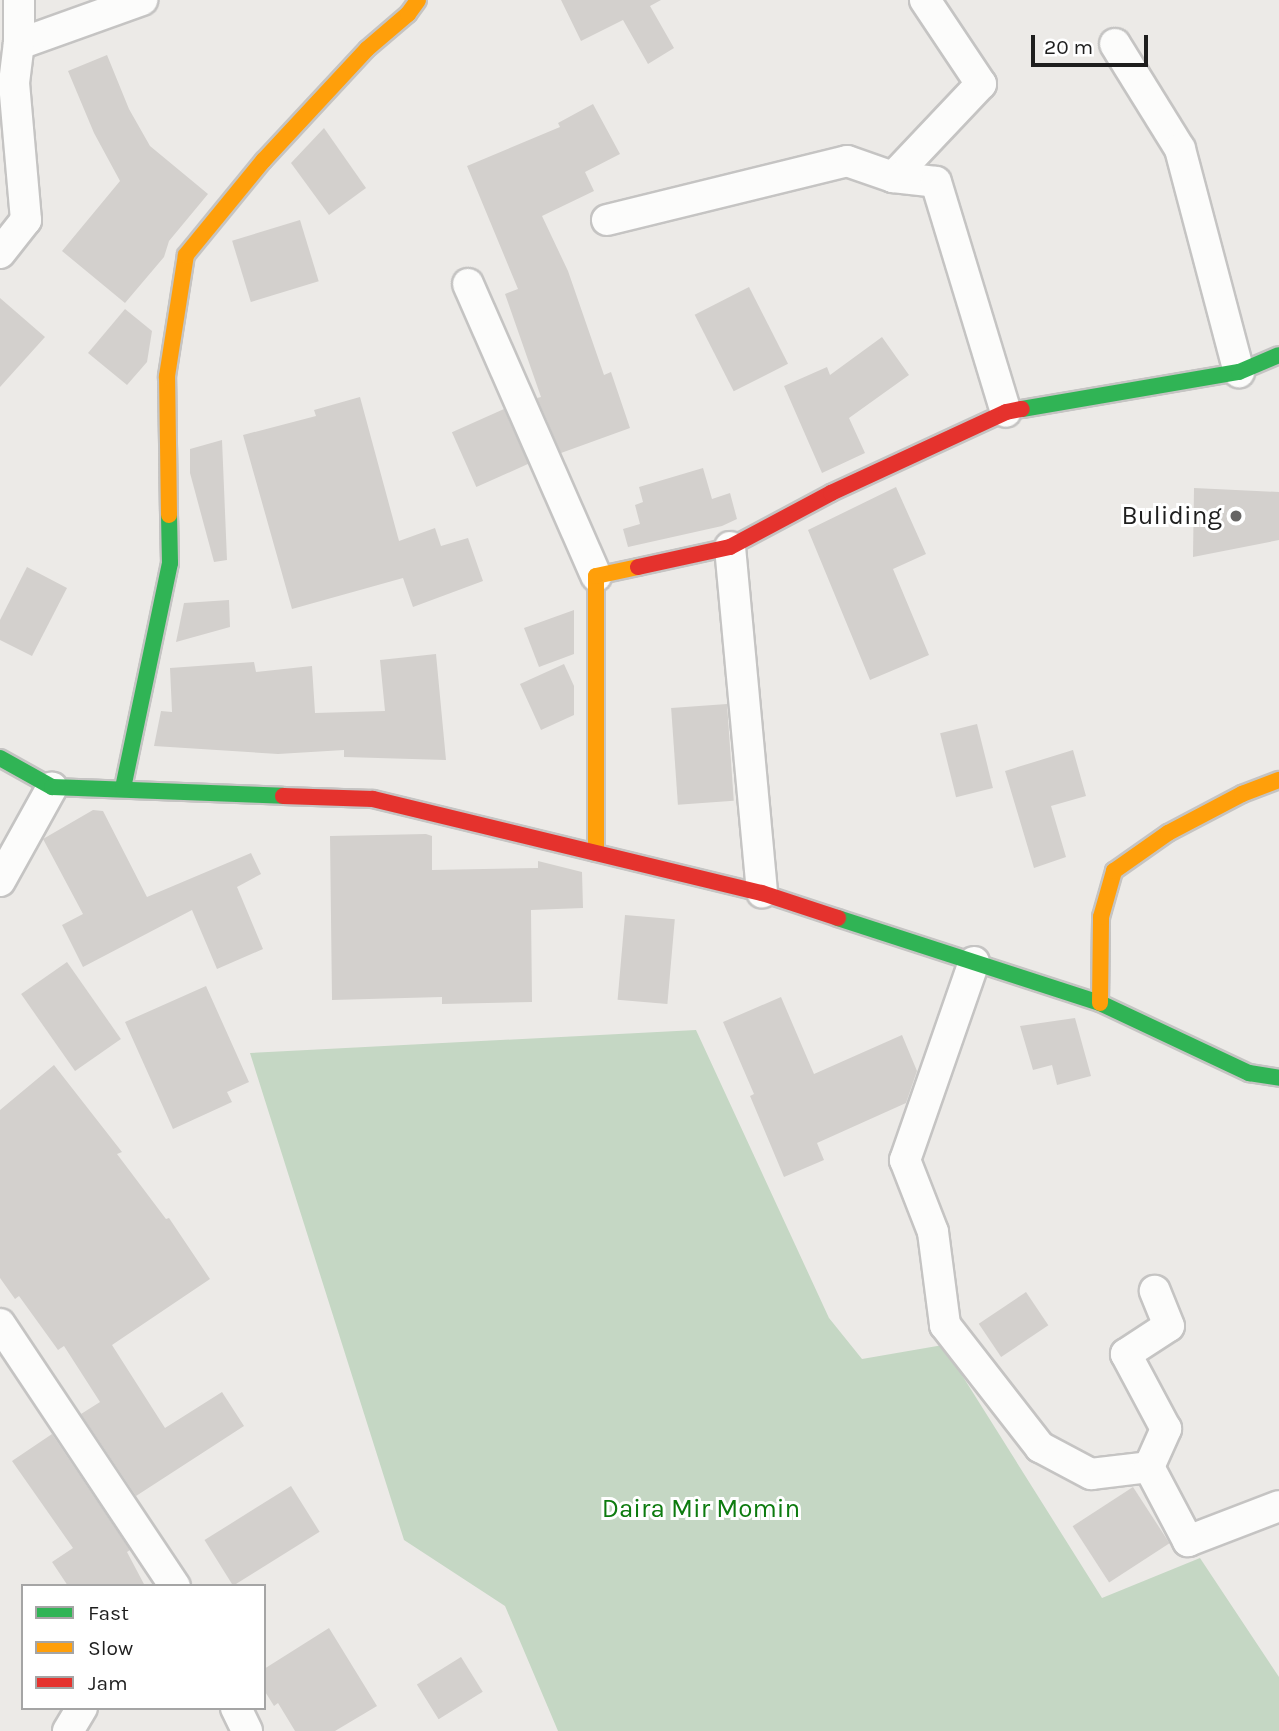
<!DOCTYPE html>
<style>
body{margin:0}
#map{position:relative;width:1279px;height:1731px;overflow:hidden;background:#eceae7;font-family:Karla,sans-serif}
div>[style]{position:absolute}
.cemetery>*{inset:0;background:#c5d7c4}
.building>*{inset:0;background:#d3d0cd;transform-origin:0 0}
.roads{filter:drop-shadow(2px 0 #c5c4c3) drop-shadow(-2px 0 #c5c4c3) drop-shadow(0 2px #c5c4c3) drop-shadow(0 -2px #c5c4c3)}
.street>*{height:30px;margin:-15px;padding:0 15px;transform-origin:15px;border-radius:15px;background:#fcfcfb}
.fast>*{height:16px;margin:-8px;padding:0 8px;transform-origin:8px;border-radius:8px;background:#30b455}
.slow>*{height:16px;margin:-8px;padding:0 8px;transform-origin:8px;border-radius:8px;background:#ff9f0a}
.jam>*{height:16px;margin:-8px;padding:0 8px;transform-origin:8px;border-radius:8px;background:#e5322d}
.dots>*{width:19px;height:19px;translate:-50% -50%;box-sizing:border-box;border:4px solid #fff;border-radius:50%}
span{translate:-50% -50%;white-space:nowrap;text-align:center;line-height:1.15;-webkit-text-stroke:6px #fff;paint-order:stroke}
.poi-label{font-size:26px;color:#1e1e1e}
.right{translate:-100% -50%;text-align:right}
.park-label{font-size:26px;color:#0d7b0f}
.legend{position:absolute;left:21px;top:1584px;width:245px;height:126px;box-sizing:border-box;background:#fff;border:2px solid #a5a5a5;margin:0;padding:9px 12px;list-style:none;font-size:21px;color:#1e1e1e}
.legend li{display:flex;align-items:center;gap:14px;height:35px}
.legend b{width:35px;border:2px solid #a5a5a5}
.scale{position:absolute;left:1031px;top:35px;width:117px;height:32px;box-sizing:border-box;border:4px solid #1e1e1e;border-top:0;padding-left:9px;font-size:21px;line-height:24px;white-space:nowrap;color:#1e1e1e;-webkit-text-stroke:5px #fff;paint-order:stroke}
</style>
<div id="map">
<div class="cemetery">
<i style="clip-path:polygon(696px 1030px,829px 1318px,862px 1359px,943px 1345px,1102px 1598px,1200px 1558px,1279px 1677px,1279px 1731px,558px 1731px,505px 1606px,404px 1540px,250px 1053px)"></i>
</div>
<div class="building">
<i style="clip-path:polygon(561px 0,661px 0,650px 6px,674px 48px,648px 64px,623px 20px,581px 41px)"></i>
<i style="clip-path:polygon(107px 55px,129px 109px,150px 146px,208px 194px,169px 241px,164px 257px,125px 303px,62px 251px,120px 181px,94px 133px,68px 71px)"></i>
<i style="clip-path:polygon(593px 104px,620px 154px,585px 172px,594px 191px,542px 216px,568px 271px,604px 375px,611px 372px,630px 428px,561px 453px,537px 398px,541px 397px,505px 294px,518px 289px,467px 166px,560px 127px,558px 123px)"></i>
<i style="clip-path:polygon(324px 128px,366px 188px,329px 215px,291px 163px)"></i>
<i style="left:300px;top:220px;width:64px;height:71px;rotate:73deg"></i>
<i style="left:749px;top:287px;width:86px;height:61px;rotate:63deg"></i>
<i style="clip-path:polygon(0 298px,45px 337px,0 387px)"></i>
<i style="clip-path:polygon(125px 309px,152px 331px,147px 362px,127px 385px,88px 353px)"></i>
<i style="clip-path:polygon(882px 337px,909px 375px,849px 418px,865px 453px,822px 473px,784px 386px,827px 367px,830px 375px)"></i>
<i style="clip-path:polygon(360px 397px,399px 541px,435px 528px,441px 546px,468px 538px,483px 581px,413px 607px,403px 578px,292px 609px,243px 435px,316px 416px,314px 410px)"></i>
<i style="left:504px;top:409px;width:60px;height:57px;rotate:66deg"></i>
<i style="clip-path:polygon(222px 440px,227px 560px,214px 562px,190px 473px,190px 449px)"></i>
<i style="clip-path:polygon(703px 468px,712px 499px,730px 493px,737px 519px,722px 526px,628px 547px,623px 529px,640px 524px,635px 505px,643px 502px,639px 487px)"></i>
<i style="clip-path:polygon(896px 487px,926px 554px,893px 569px,929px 655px,870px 680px,808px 530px)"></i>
<i style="clip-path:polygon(1194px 488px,1279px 492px,1279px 540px,1193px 557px)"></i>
<i style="clip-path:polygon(27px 567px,67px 588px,32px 656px,0 640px,0 620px)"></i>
<i style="clip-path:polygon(229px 600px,230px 627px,176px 642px,184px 603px)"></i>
<i style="clip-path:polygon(574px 610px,574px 654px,539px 667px,524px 628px)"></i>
<i style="clip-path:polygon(436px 654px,446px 760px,344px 757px,344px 750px,278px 754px,154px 746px,161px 711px,172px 712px,170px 668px,254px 662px,256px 672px,312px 666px,315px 713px,385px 711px,380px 660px)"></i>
<i style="clip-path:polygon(564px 664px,574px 686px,574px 715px,541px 730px,520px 684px)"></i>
<i style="left:727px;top:704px;width:97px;height:56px;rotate:86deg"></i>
<i style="left:977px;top:724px;width:66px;height:38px;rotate:76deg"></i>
<i style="clip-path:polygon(1073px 750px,1086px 796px,1051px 806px,1066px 857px,1034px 868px,1005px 771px)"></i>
<i style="clip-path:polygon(93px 810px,103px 811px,147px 897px,251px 853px,261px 874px,237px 887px,263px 949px,217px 969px,192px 910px,83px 967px,62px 925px,83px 914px,43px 839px)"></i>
<i style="clip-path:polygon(426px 834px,432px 836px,432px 870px,538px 868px,538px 861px,582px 872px,583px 908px,531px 910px,532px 1002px,442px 1004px,442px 997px,332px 1000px,330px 836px)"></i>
<i style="left:625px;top:915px;width:50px;height:85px;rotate:5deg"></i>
<i style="left:67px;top:962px;width:94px;height:56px;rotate:55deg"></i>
<i style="clip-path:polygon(206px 986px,249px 1082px,227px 1092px,232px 1102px,173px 1129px,125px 1022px)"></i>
<i style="clip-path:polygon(781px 997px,814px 1074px,902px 1035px,917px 1071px,906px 1103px,817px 1143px,824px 1160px,784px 1177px,750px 1096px,754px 1094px,723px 1022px)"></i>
<i style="clip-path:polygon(1075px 1018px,1091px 1076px,1057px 1085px,1052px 1065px,1033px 1070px,1020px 1026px)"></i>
<i style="clip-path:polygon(54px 1065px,122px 1152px,117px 1154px,166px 1219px,169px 1218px,210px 1279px,112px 1345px,165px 1428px,222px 1392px,244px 1426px,136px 1496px,81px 1414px,100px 1402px,64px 1346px,58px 1350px,19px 1296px,15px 1299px,0 1278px,0 1110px)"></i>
<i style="left:1026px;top:1292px;width:40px;height:57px;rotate:56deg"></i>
<i style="clip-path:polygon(52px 1434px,130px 1550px,127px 1552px,145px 1586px,68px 1586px,52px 1562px,73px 1548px,12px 1461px)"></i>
<i style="left:291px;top:1486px;width:54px;height:102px;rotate:58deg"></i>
<i style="left:1133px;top:1487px;width:67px;height:72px;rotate:57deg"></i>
<i style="clip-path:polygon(329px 1628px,377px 1706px,335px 1731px,295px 1731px,278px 1703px,274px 1706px,264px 1690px,264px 1669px)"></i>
<i style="left:461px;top:1657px;width:41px;height:52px;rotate:58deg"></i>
</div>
<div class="roads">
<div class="street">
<i style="left:19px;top:44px;width:131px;rotate:-19.7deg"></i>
<i style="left:1115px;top:44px;width:123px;rotate:58.2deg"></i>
<i style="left:1180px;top:149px;width:231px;rotate:75.2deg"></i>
<i style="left:893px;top:177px;width:128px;rotate:-46.6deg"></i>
<i style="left:981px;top:84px;width:101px;rotate:-123.7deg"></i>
<i style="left:607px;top:220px;width:247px;rotate:-13.8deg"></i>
<i style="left:847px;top:161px;width:49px;rotate:19.2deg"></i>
<i style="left:893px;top:177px;width:43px;rotate:6.6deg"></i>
<i style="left:936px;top:182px;width:240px;rotate:73.1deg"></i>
<i style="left:0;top:253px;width:42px;rotate:-51.8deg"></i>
<i style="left:26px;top:220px;width:138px;rotate:-95deg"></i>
<i style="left:14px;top:83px;width:39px;rotate:-83deg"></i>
<i style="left:19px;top:44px;width:44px;rotate:-90deg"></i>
<i style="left:468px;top:284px;width:319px;rotate:66.3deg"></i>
<i style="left:730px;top:547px;width:347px;rotate:84.7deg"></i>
<i style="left:0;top:881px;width:107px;rotate:-61deg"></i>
<i style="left:974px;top:962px;width:210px;rotate:109.2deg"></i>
<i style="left:905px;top:1160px;width:77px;rotate:68.7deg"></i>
<i style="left:933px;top:1232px;width:94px;rotate:82.6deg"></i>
<i style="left:945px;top:1325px;width:155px;rotate:52.1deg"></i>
<i style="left:1040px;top:1447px;width:58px;rotate:27.9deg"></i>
<i style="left:1091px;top:1474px;width:58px;rotate:-6.9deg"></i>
<i style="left:1149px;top:1467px;width:84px;rotate:62.2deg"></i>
<i style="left:1188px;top:1541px;width:97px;rotate:-21deg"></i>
<i style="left:0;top:1324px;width:315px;rotate:56.3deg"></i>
<i style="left:1149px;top:1467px;width:42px;rotate:-65.9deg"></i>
<i style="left:1166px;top:1429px;width:85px;rotate:-118.1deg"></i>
<i style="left:1126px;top:1354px;width:51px;rotate:-33.1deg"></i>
<i style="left:1169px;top:1326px;width:38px;rotate:-112deg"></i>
<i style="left:236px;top:1708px;width:25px;rotate:64deg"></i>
<i style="left:68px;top:1731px;width:27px;rotate:-59deg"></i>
</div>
<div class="fast">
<i style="left:1022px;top:409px;width:220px;rotate:-9.7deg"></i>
<i style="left:1239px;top:372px;width:43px;rotate:-23deg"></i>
<i style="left:0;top:758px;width:60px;rotate:29.1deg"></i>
<i style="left:52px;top:787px;width:231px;rotate:2.2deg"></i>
<i style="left:123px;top:788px;width:230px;rotate:-78.2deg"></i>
<i style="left:170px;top:563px;width:48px;rotate:-91.2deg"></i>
<i style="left:838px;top:918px;width:275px;rotate:18deg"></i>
<i style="left:1100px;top:1003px;width:165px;rotate:25.2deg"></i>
<i style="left:1249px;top:1073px;width:30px;rotate:9deg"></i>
</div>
<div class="slow">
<i style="left:169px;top:515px;width:139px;rotate:-90.8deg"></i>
<i style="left:167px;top:376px;width:122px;rotate:-81.1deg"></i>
<i style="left:186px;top:255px;width:122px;rotate:-50.7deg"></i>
<i style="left:263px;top:161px;width:153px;rotate:-47.1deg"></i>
<i style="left:367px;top:49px;width:54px;rotate:-40.5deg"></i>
<i style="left:408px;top:14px;width:17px;rotate:-54deg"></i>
<i style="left:596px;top:853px;width:277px;rotate:-90deg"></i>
<i style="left:596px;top:576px;width:43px;rotate:-12.1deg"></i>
<i style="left:1100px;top:1003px;width:86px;rotate:-89.3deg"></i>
<i style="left:1101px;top:917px;width:48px;rotate:-74.2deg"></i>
<i style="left:1114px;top:871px;width:66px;rotate:-35.1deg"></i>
<i style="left:1168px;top:833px;width:84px;rotate:-27.8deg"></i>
<i style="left:1242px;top:794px;width:40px;rotate:-21deg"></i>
</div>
<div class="jam">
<i style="left:638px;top:567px;width:94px;rotate:-12.3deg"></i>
<i style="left:730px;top:547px;width:115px;rotate:-28.1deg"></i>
<i style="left:831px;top:493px;width:193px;rotate:-24.8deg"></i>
<i style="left:1006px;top:412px;width:16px;rotate:-11deg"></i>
<i style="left:283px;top:796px;width:90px;rotate:1.9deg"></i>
<i style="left:373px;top:799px;width:400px;rotate:13.6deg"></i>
<i style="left:762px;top:893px;width:80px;rotate:18.2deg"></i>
</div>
</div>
<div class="dots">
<i style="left:1236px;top:516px;background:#666564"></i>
</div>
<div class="poi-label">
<span class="right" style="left:1222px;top:516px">Buliding</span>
</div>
<div class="park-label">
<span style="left:701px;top:1509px">Daira Mir Momin</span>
</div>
<ul class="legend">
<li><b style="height:9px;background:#30b455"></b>Fast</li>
<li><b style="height:9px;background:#ff9f0a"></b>Slow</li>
<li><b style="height:9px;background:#e5322d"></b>Jam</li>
</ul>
<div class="scale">20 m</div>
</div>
